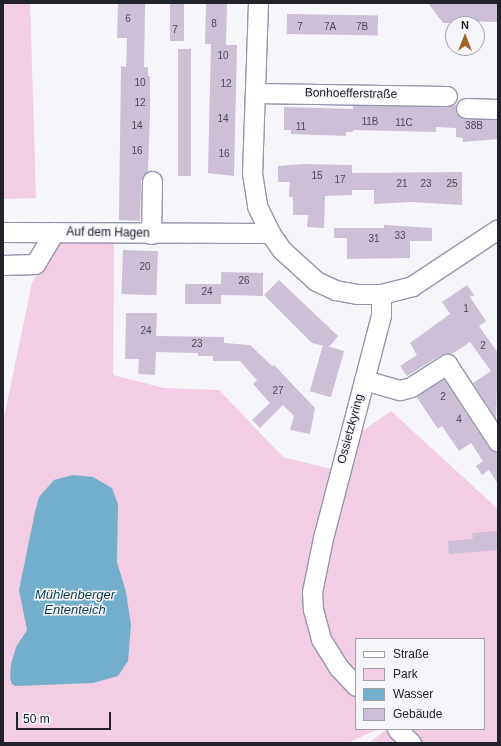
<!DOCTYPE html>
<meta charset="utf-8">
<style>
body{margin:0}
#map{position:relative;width:501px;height:746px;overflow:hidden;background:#f5f5fa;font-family:Arial,sans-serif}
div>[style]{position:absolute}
.green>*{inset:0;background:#f2cde4}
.water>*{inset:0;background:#73afcc}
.building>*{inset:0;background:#cdbfd6;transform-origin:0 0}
.roads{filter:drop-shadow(1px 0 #9595ad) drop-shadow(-1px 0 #9595ad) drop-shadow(0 1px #9595ad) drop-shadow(0 -1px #9595ad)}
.minor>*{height:19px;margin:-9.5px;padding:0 9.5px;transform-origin:9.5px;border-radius:9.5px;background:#fff}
span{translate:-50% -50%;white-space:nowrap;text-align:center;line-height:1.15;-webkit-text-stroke:3px #f5f5fa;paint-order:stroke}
.number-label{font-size:10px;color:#4d4956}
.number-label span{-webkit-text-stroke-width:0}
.street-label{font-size:12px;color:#22222b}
.water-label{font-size:13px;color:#093e52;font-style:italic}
.frame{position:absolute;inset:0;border:4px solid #22222b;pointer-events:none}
.legend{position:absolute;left:355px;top:638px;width:130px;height:92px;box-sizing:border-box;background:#f5f5fa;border:1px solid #a1a1a7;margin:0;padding:5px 7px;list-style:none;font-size:12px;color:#22222b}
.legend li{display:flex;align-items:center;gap:8px;height:20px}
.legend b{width:20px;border:1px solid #a1a1a7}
.north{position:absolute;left:445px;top:16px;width:40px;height:40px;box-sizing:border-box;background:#f5f5fa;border:1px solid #a1a1a7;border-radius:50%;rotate:0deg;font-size:11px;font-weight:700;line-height:16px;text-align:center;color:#22222b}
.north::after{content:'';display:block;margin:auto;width:14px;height:18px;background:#9e6323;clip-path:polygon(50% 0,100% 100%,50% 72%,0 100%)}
.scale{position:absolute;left:16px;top:712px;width:95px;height:18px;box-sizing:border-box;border:2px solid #22222b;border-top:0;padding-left:5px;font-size:12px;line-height:14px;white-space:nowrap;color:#22222b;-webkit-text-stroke:3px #f5f5fa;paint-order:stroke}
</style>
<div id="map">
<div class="green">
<i style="clip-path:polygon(3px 3px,30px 3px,36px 198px,3px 199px)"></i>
<i style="clip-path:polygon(57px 236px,114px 237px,113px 375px,164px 388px,219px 390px,283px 457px,335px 470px,306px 592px,356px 694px,356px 729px,378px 729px,348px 743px,3px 743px,3px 422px,32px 283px)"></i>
<i style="clip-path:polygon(391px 411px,498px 509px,498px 743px,369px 743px,387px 729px,484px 729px,484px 639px,356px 639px,356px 676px,338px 655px,324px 627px,318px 592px,361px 432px)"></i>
</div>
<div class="water">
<i style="clip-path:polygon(73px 475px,93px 477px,112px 488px,118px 504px,117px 562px,126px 592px,131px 625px,128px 661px,118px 676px,93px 683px,15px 686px,12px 684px,10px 678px,11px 664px,16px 647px,27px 630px,19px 590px,35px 512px,39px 497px,54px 480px)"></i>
</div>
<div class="building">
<i style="clip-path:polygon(118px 3px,145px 3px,144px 67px,148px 67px,148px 76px,150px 76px,150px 116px,148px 171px,141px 181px,140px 221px,119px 220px,121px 66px,126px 67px,127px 38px,117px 38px)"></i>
<i style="left:170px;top:3px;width:14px;height:38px"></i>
<i style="clip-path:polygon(206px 3px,227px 3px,226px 45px,237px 45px,234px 176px,208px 173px,211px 44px,205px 44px)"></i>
<i style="clip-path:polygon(428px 3px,498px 3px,498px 22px,456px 21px,456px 23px,443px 23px)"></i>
<i style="left:287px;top:14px;width:91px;height:20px;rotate:1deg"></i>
<i style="left:178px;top:49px;width:13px;height:127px"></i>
<i style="clip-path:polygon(456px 105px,456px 113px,461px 118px,498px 120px,498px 139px,463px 142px,463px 138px,456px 137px,456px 128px,436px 127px,436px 132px,353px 130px,353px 132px,346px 132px,346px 136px,291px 134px,291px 130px,284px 130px,284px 107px,353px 109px,353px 106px)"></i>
<i style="clip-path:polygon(303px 164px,352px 165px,352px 173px,462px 172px,462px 205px,410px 202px,374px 204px,374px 190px,352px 190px,352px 195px,325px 196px,324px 228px,307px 227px,308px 215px,293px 215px,293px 197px,289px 197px,290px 182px,278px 182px,278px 166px)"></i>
<i style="clip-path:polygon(384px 225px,432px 228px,432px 241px,410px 241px,410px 258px,347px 259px,347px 238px,334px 238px,334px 228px,384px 228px)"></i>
<i style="left:123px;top:250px;width:35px;height:44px;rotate:2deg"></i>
<i style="clip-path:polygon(221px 272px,263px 273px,263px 296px,221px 295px,221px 304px,185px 304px,185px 284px,221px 284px)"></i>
<i style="clip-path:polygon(279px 280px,338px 336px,329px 347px,312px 343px,264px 295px)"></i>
<i style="clip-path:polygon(467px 285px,474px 295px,470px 297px,486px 321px,479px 326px,498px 353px,496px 419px,473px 383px,491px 371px,470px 342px,452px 354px,441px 355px,407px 376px,400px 366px,417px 355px,410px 343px,450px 314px,442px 302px)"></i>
<i style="clip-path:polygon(126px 313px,157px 313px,156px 336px,224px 337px,224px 343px,250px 345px,272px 366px,274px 365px,315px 408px,310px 434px,290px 430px,294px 416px,283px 405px,260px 428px,252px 420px,270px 403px,253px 384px,257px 380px,240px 361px,213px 361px,213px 356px,198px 356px,198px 353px,156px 352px,155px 375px,138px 374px,139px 359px,125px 359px)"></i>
<i style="left:323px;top:345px;width:22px;height:48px;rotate:16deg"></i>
<i style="clip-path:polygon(444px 379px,489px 448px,498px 454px,498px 484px,489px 470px,482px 475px,476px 466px,483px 461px,471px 443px,459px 451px,442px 426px,438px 429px,416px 396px)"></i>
<i style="clip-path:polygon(498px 531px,498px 550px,449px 554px,448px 541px,473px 539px,472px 533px)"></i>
</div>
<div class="roads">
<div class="minor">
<i style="left:258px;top:3px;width:170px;rotate:92deg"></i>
<i style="left:252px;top:173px;width:33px;rotate:81deg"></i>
<i style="left:257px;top:206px;width:30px;rotate:64deg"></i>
<i style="left:270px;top:233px;width:21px;rotate:55deg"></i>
<i style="left:282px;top:250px;width:46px;rotate:42.4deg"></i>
<i style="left:316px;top:281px;width:21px;rotate:25deg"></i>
<i style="left:335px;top:290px;width:22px;rotate:10deg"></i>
<i style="left:357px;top:294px;width:24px"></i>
<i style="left:255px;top:93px;width:192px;rotate:0.9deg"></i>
<i style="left:466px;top:108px;width:32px;rotate:2deg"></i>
<i style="left:3px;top:232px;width:267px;rotate:0.2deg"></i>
<i style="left:151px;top:234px;width:53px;rotate:-88.9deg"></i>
<i style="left:3px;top:265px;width:32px;rotate:-2deg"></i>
<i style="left:35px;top:264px;width:37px;rotate:-59deg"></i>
<i style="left:364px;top:380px;width:37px;rotate:16deg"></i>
<i style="left:400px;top:390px;width:11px;rotate:-15deg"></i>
<i style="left:411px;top:387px;width:43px;rotate:-32.6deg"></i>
<i style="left:447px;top:364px;width:93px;rotate:56.8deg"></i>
<i style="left:356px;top:686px;width:25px;rotate:-133deg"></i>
<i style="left:339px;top:668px;width:34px;rotate:-122deg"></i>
<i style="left:321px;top:639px;width:30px;rotate:-105deg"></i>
<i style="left:313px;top:610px;width:18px;rotate:-93deg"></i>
<i style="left:312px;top:592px;width:55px;rotate:-78.5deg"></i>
<i style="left:323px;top:538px;width:230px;rotate:-75.4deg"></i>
<i style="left:381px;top:315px;width:21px;rotate:-90deg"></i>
<i style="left:381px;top:294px;width:32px;rotate:-14deg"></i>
<i style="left:412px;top:286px;width:103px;rotate:-33.5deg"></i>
<i style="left:397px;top:729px;width:20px;rotate:45deg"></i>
</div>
</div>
<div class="number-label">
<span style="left:128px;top:19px">6</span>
<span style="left:214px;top:24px">8</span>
<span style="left:300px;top:27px">7</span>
<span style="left:330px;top:27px">7A</span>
<span style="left:362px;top:27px">7B</span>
<span style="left:175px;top:30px">7</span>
<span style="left:223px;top:56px">10</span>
<span style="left:140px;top:83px">10</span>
<span style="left:226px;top:84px">12</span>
<span style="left:140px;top:103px">12</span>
<span style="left:223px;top:119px">14</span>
<span style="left:370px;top:122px">11B</span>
<span style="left:404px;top:123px">11C</span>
<span style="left:137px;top:126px">14</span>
<span style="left:474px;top:126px">38B</span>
<span style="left:301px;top:127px">11</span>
<span style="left:137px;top:151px">16</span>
<span style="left:224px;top:154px">16</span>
<span style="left:317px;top:176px">15</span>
<span style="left:340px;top:180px">17</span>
<span style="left:402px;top:184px">21</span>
<span style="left:426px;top:184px">23</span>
<span style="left:452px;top:184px">25</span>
<span style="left:400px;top:236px">33</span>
<span style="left:374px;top:239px">31</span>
<span style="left:145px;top:267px">20</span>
<span style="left:244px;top:281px">26</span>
<span style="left:207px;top:292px">24</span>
<span style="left:466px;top:309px">1</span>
<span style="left:146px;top:331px">24</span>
<span style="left:197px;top:344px">23</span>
<span style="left:483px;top:346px">2</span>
<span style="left:278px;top:391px">27</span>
<span style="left:443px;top:397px">2</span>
<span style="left:459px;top:420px">4</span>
</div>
<div class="street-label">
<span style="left:351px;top:94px;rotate:1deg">Bonhoefferstraße</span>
<span style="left:108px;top:233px;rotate:1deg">Auf dem Hagen</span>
<span style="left:351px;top:429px;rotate:-75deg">Ossietzkyring</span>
</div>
<div class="water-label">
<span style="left:75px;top:603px">Mühlenberger<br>Ententeich</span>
</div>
<div class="frame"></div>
<ul class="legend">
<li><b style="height:5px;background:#fff"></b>Straße</li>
<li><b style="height:11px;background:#f2cde4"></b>Park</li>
<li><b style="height:11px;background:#73afcc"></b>Wasser</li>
<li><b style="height:11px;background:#cdbfd6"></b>Gebäude</li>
</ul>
<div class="north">N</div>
<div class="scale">50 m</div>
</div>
